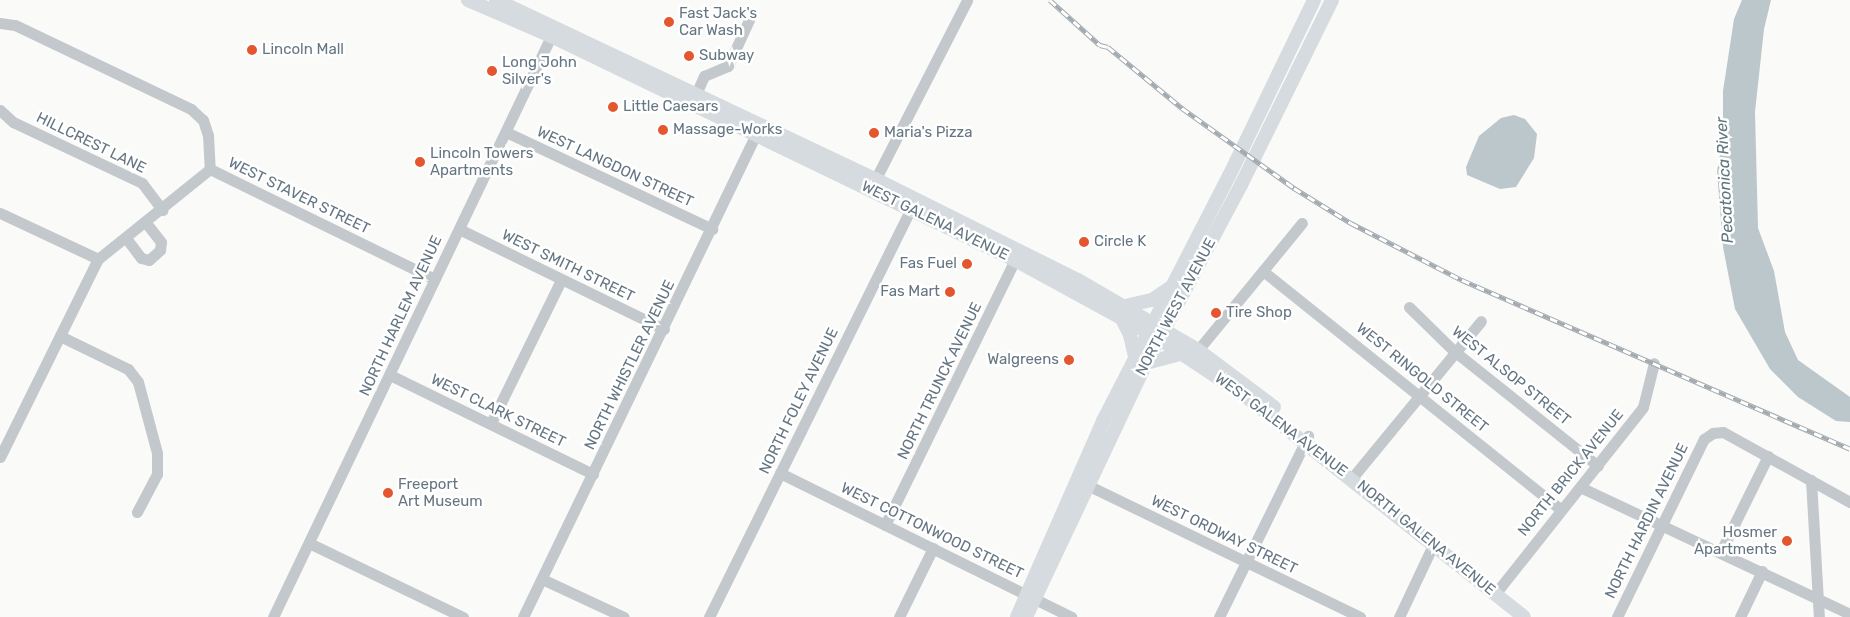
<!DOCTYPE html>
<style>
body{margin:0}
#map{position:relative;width:1850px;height:617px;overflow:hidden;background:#fafaf8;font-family:Rubik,sans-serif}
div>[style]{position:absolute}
.water>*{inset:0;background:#bbc7cb}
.minor>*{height:11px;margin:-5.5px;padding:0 5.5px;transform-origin:5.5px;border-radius:5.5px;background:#c3c8cc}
.major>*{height:14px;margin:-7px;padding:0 7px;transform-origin:7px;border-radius:7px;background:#d6dbdf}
.rail>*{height:4.5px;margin-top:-2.25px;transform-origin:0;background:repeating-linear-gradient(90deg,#fff 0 8px,#a2aab0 0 16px);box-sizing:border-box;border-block:1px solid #a2aab0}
.dots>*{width:14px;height:14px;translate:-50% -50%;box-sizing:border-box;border:2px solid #fff;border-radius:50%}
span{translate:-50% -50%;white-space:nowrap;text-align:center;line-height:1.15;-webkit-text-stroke:5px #fff;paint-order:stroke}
.poi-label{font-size:15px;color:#657683}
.left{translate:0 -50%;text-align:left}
.right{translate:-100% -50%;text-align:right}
.street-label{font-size:15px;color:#657683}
.water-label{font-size:16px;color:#60757c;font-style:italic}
</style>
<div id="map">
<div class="water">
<i style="clip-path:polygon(1742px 0,1771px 0,1764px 29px,1755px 112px,1758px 228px,1774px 271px,1785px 332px,1798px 360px,1850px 397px,1850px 422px,1836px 421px,1798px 397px,1770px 369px,1735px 309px,1723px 247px,1717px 171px,1723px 139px,1723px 91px,1734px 19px)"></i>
<i style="clip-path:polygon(1514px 115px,1525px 119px,1537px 134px,1534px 158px,1516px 187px,1500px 189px,1467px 175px,1466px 167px,1479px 136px,1501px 118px)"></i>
</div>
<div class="minor">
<i style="left:0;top:23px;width:15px;rotate:8deg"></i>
<i style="left:15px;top:25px;width:195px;rotate:25.5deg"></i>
<i style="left:191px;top:109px;width:16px;rotate:43deg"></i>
<i style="left:203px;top:120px;width:16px;rotate:72deg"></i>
<i style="left:208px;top:135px;width:34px;rotate:87deg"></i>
<i style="left:210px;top:169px;width:250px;rotate:26.1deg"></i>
<i style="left:696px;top:94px;width:20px;rotate:-66deg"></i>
<i style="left:704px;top:76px;width:26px;rotate:-23deg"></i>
<i style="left:728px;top:66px;width:51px;rotate:-65.5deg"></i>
<i style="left:0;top:110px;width:18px;rotate:43deg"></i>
<i style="left:13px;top:122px;width:143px;rotate:25.3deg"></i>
<i style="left:142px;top:183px;width:34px;rotate:53deg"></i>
<i style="left:506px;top:132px;width:228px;rotate:25.2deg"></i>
<i style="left:872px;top:186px;width:209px;rotate:-62.9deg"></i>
<i style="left:0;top:213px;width:108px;rotate:25.1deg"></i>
<i style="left:98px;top:259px;width:144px;rotate:-38.8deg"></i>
<i style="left:459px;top:229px;width:228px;rotate:26deg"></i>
<i style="left:126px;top:238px;width:25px;rotate:53deg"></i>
<i style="left:141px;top:258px;width:8px;rotate:14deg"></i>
<i style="left:149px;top:260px;width:15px;rotate:-42deg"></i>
<i style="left:160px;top:250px;width:8px;rotate:-83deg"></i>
<i style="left:161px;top:242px;width:24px;rotate:-128deg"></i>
<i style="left:1263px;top:271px;width:382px;rotate:38.7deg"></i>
<i style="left:1409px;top:307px;width:63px;rotate:44.4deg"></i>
<i style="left:1454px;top:351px;width:184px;rotate:38.6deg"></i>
<i style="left:60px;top:336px;width:76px;rotate:25.9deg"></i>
<i style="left:128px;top:369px;width:16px;rotate:52deg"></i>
<i style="left:138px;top:382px;width:73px;rotate:75deg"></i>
<i style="left:157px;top:453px;width:21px;rotate:90deg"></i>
<i style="left:157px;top:474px;width:43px;rotate:117.8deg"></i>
<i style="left:1198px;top:350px;width:164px;rotate:-50.7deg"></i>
<i style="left:390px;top:375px;width:226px;rotate:26deg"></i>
<i style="left:491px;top:423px;width:159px;rotate:-63.9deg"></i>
<i style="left:0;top:457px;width:221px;rotate:-63.7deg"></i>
<i style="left:780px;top:473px;width:325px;rotate:26.3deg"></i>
<i style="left:1352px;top:478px;width:203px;rotate:-50.6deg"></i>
<i style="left:1811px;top:480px;width:137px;rotate:86.7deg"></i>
<i style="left:1081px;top:482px;width:310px;rotate:25.8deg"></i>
<i style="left:1580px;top:487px;width:298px;rotate:25.2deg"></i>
<i style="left:885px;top:525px;width:304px;rotate:-63.9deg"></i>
<i style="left:309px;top:543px;width:171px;rotate:25.7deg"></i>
<i style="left:1721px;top:551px;width:106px;rotate:-63.7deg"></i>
<i style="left:542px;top:579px;width:90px;rotate:24.9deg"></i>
<i style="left:1495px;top:594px;width:238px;rotate:-51.6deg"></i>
<i style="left:1643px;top:407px;width:45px;rotate:-76deg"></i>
<i style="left:273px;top:617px;width:651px;rotate:-64.42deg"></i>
<i style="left:523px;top:617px;width:543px;rotate:-64.24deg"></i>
<i style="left:709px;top:617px;width:463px;rotate:-63.7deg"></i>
<i style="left:899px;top:617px;width:77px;rotate:-63.8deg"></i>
<i style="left:1219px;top:617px;width:202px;rotate:-63.8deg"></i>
<i style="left:1399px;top:617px;width:80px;rotate:-64.7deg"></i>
<i style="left:1617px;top:617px;width:198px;rotate:-64deg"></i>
<i style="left:1704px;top:439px;width:11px;rotate:-34deg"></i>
<i style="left:1713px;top:433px;width:10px;rotate:-6deg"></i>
<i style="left:1723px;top:432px;width:145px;rotate:28.9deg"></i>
<i style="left:1740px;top:617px;width:51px;rotate:-64.4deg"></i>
</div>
<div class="major">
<i style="left:468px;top:0;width:90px;rotate:23.4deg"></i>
<i style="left:551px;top:36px;width:515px;rotate:25.77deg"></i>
<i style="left:1015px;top:260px;width:163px;rotate:28.6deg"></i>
<i style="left:1158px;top:338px;width:103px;rotate:33.5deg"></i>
<i style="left:1244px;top:395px;width:357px;rotate:38.4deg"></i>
<i style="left:496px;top:0;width:419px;rotate:25.3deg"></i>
<i style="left:875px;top:179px;width:227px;rotate:26.5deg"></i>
<i style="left:1078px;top:280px;width:139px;rotate:30.3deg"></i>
<i style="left:1198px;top:350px;width:95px;rotate:36.9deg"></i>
<i style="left:1125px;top:306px;width:28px;rotate:-13deg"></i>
<i style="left:1152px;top:300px;width:23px;rotate:-34deg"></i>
<i style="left:1121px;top:317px;width:20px;rotate:63deg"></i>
<i style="left:1130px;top:335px;width:23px;rotate:77deg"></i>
<i style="left:1146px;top:363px;width:39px;rotate:-15deg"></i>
<i style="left:1017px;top:617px;width:214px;rotate:-66.3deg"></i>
<i style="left:1103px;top:421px;width:276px;rotate:-62.8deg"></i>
<i style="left:1229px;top:176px;width:195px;rotate:-64.2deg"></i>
<i style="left:1026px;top:617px;width:281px;rotate:-64.7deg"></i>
<i style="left:1146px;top:363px;width:202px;rotate:-61.9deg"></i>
<i style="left:1241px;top:185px;width:206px;rotate:-63.8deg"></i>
</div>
<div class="rail">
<i style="left:1050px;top:0;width:67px;rotate:42deg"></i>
<i style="left:1100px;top:45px;width:8px;rotate:14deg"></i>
<i style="left:1108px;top:47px;width:96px;rotate:39.5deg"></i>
<i style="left:1182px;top:108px;width:138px;rotate:35.5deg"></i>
<i style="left:1294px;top:188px;width:67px;rotate:31.6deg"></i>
<i style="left:1351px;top:223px;width:125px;rotate:27.2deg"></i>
<i style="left:1462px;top:280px;width:423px;rotate:23.5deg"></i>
</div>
<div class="dots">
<i style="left:669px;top:22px;background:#e4572e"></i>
<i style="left:252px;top:50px;background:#e4572e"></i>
<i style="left:689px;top:56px;background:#e4572e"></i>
<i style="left:492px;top:71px;background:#e4572e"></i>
<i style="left:613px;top:107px;background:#e4572e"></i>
<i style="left:663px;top:130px;background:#e4572e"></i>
<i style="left:874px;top:133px;background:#e4572e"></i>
<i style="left:420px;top:162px;background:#e4572e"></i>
<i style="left:1084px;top:242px;background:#e4572e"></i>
<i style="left:967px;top:264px;background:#e4572e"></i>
<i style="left:950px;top:292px;background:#e4572e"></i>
<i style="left:1216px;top:313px;background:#e4572e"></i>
<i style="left:1069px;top:360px;background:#e4572e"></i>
<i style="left:388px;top:493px;background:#e4572e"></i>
<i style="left:1787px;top:541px;background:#e4572e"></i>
</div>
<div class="poi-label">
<span class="left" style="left:679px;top:22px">Fast Jack's<br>Car Wash</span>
<span class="left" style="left:262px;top:50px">Lincoln Mall</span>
<span class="left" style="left:699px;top:56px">Subway</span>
<span class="left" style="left:502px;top:71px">Long John<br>Silver's</span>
<span class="left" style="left:623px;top:107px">Little Caesars</span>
<span class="left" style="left:673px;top:130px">Massage-Works</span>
<span class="left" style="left:884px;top:133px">Maria's Pizza</span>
<span class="left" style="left:430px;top:162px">Lincoln Towers<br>Apartments</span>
<span class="left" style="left:1094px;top:242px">Circle K</span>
<span class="right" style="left:957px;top:264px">Fas Fuel</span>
<span class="right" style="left:940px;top:292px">Fas Mart</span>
<span class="left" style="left:1226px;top:313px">Tire Shop</span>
<span class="right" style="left:1059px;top:360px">Walgreens</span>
<span class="left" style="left:398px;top:493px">Freeport<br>Art Museum</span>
<span class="right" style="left:1777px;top:541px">Hosmer<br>Apartments</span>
</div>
<div class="street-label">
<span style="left:91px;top:143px;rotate:26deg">HILLCREST LANE</span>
<span style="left:615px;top:167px;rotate:25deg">WEST LANGDON STREET</span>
<span style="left:299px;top:196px;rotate:26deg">WEST STAVER STREET</span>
<span style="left:935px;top:221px;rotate:26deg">WEST GALENA AVENUE</span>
<span style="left:568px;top:266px;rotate:26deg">WEST SMITH STREET</span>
<span style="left:1176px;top:307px;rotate:-62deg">NORTH WEST AVENUE</span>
<span style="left:401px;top:316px;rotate:-65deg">NORTH HARLEM AVENUE</span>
<span style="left:630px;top:365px;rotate:-64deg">NORTH WHISTLER AVENUE</span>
<span style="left:1511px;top:376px;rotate:39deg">WEST ALSOP STREET</span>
<span style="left:1422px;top:378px;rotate:39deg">WEST RINGOLD STREET</span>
<span style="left:940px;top:381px;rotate:-64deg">NORTH TRUNCK AVENUE</span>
<span style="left:799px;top:401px;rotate:-64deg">NORTH FOLEY AVENUE</span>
<span style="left:498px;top:411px;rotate:26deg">WEST CLARK STREET</span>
<span style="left:1281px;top:425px;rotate:37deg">WEST GALENA AVENUE</span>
<span style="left:1571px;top:473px;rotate:-51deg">NORTH BRICK AVENUE</span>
<span style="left:1647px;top:521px;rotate:-64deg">NORTH HARDIN AVENUE</span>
<span style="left:932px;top:531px;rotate:26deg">WEST COTTONWOOD STREET</span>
<span style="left:1224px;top:535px;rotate:26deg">WEST ORDWAY STREET</span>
<span style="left:1426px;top:538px;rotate:39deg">NORTH GALENA AVENUE</span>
</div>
<div class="water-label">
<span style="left:1725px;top:180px;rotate:-93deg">Pecatonica River</span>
</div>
</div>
